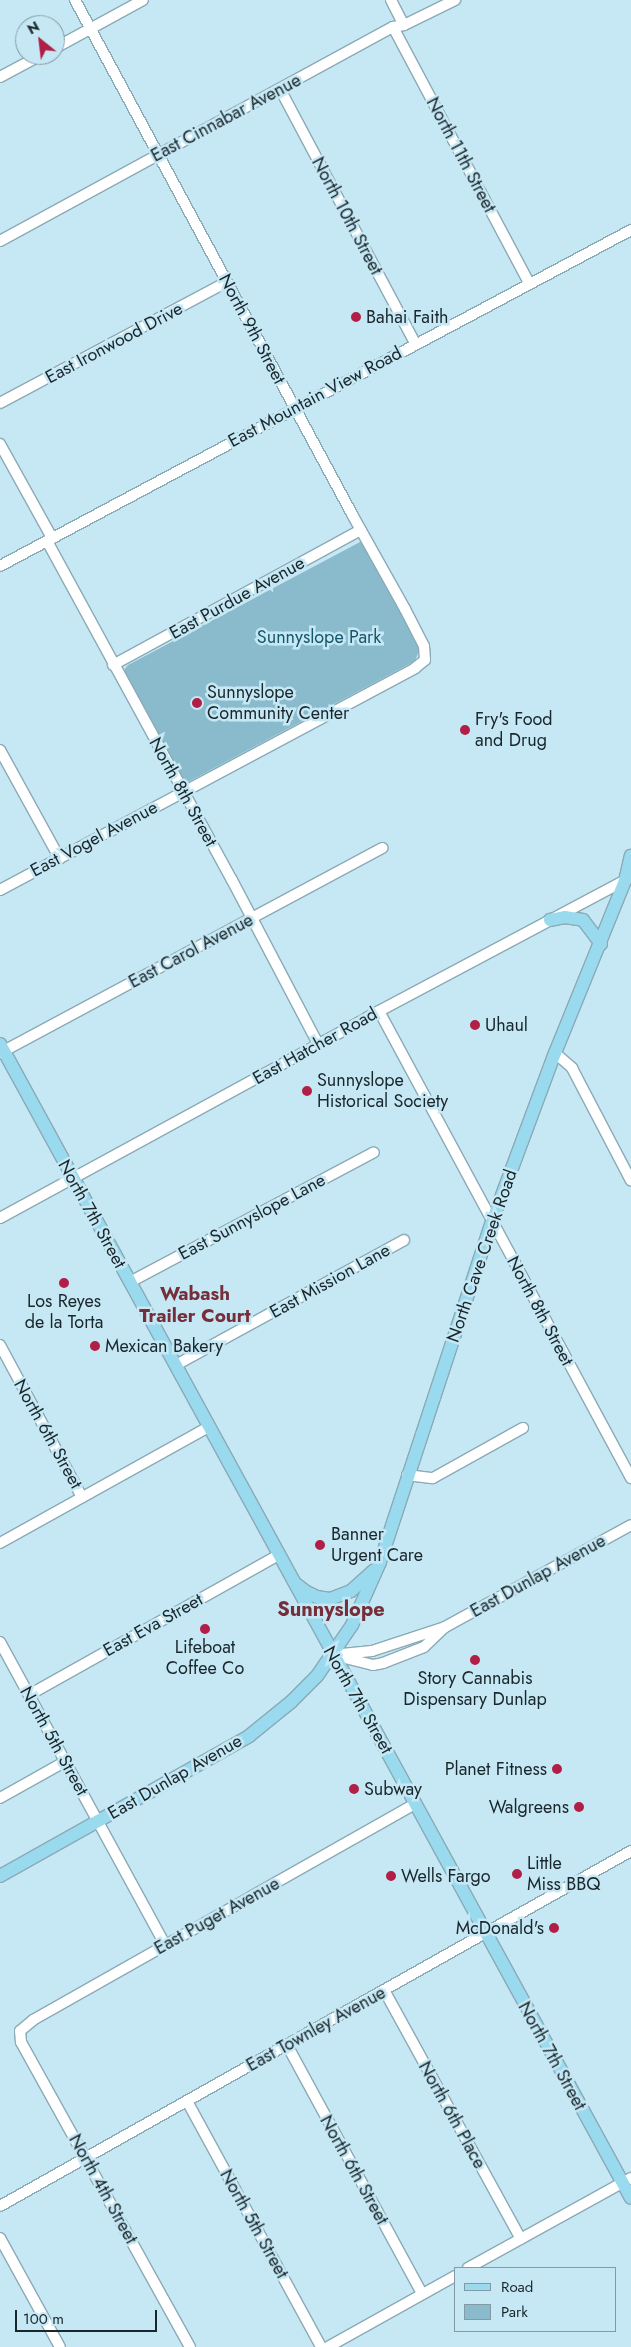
<!DOCTYPE html>
<style>
body{margin:0}
#map{position:relative;width:631px;height:2347px;overflow:hidden;background:#c6e8f4;font-family:Jost,sans-serif}
div>[style]{position:absolute}
.green>*{inset:0;background:#8abbcd}
.roads{filter:drop-shadow(1px 0 #8aaab6) drop-shadow(-1px 0 #8aaab6) drop-shadow(0 1px #8aaab6) drop-shadow(0 -1px #8aaab6)}
.minor>*{height:10px;margin:-5px;padding:0 5px;transform-origin:5px;border-radius:5px;background:#fff}
.major>*{height:12px;margin:-6px;padding:0 6px;transform-origin:6px;border-radius:6px;background:#9adaef}
.dots>*{width:14px;height:14px;translate:-50% -50%;box-sizing:border-box;border:2px solid #c6e8f4;border-radius:50%}
span{translate:-50% -50%;white-space:nowrap;text-align:center;line-height:1.15;-webkit-text-stroke:5px #c6e8f4;paint-order:stroke}
.street-label{font-size:18px;color:#19262b}
.poi-label{font-size:18px;color:#19262b}
.left{translate:0 -50%;text-align:left}
.right{translate:-100% -50%;text-align:right}
.park-label{font-size:18px;color:#155669}
.neighbourhood-label{font-size:19px;color:#752e3a;font-weight:700}
.quarter-label{font-size:20px;color:#752e3a;font-weight:700}
.legend{position:absolute;left:454px;top:2267px;width:162px;height:65px;box-sizing:border-box;background:#c6e8f4;border:1px solid #819aa4;margin:0;padding:6px 9px;list-style:none;font-size:15px;color:#19262b}
.legend li{display:flex;align-items:center;gap:10px;height:25px}
.legend b{width:25px;border:1px solid #819aa4}
.north{position:absolute;left:15px;top:15px;width:50px;height:50px;box-sizing:border-box;background:#c6e8f4;border:1px solid #819aa4;border-radius:50%;rotate:331deg;font-size:14px;font-weight:700;line-height:20px;text-align:center;color:#19262b}
.north::after{content:'';display:block;margin:auto;width:18px;height:22px;background:#b11f46;clip-path:polygon(50% 0,100% 100%,50% 72%,0 100%)}
.scale{position:absolute;left:15px;top:2310px;width:142px;height:22px;box-sizing:border-box;border:2px solid #19262b;border-top:0;padding-left:6px;font-size:15px;line-height:18px;white-space:nowrap;color:#19262b;-webkit-text-stroke:4px #c6e8f4;paint-order:stroke}
</style>
<div id="map">
<div class="green">
<i style="clip-path:polygon(360px 542px,365px 544px,420px 648px,415px 661px,188px 782px,183px 781px,123px 674px,124px 670px,128px 665px)"></i>
</div>
<div class="roads">
<div class="minor">
<i style="left:391px;top:0;width:28px;rotate:63deg"></i>
<i style="left:393px;top:27px;width:290px;rotate:62deg"></i>
<i style="left:55px;top:48px;width:100px;rotate:-28.6deg"></i>
<i style="left:0;top:77px;width:47px;rotate:-28.2deg"></i>
<i style="left:280px;top:89px;width:288px;rotate:62deg"></i>
<i style="left:0;top:241px;width:447px;rotate:-28.6deg"></i>
<i style="left:393px;top:27px;width:11px;rotate:-10deg"></i>
<i style="left:404px;top:25px;width:57px;rotate:-26.1deg"></i>
<i style="left:0;top:403px;width:257px;rotate:-28.1deg"></i>
<i style="left:0;top:444px;width:107px;rotate:61deg"></i>
<i style="left:47px;top:541px;width:386px;rotate:61.4deg"></i>
<i style="left:232px;top:880px;width:185px;rotate:62.3deg"></i>
<i style="left:0;top:566px;width:715px;rotate:-28.03deg"></i>
<i style="left:113px;top:665px;width:282px;rotate:-28.6deg"></i>
<i style="left:0;top:750px;width:124px;rotate:61.2deg"></i>
<i style="left:0;top:890px;width:471px;rotate:-28.1deg"></i>
<i style="left:415px;top:668px;width:13px;rotate:-39deg"></i>
<i style="left:425px;top:660px;width:14px;rotate:-94deg"></i>
<i style="left:424px;top:646px;width:42px;rotate:-117.2deg"></i>
<i style="left:405px;top:609px;width:109px;rotate:-119.2deg"></i>
<i style="left:352px;top:514px;width:584px;rotate:-118.32deg"></i>
<i style="left:379px;top:1011px;width:531px;rotate:61.65deg"></i>
<i style="left:0;top:1053px;width:434px;rotate:-28.2deg"></i>
<i style="left:555px;top:1053px;width:23px;rotate:41deg"></i>
<i style="left:572px;top:1068px;width:127px;rotate:62.4deg"></i>
<i style="left:0;top:1218px;width:419px;rotate:-28.6deg"></i>
<i style="left:368px;top:1017px;width:294px;rotate:-28deg"></i>
<i style="left:130px;top:1282px;width:276px;rotate:-28deg"></i>
<i style="left:0;top:1345px;width:173px;rotate:61.7deg"></i>
<i style="left:176px;top:1365px;width:260px;rotate:-28.7deg"></i>
<i style="left:407px;top:1475px;width:26px;rotate:7deg"></i>
<i style="left:433px;top:1478px;width:103px;rotate:-29.1deg"></i>
<i style="left:0;top:1543px;width:240px;rotate:-29.1deg"></i>
<i style="left:0;top:1642px;width:345px;rotate:61.4deg"></i>
<i style="left:332px;top:1655px;width:40px;rotate:-5.7deg"></i>
<i style="left:372px;top:1651px;width:77px;rotate:-18.2deg"></i>
<i style="left:445px;top:1627px;width:212px;rotate:-28.7deg"></i>
<i style="left:341px;top:1657px;width:33px;rotate:14deg"></i>
<i style="left:373px;top:1665px;width:10px;rotate:-11deg"></i>
<i style="left:383px;top:1663px;width:44px;rotate:-21.3deg"></i>
<i style="left:424px;top:1647px;width:28px;rotate:-44deg"></i>
<i style="left:29px;top:1695px;width:286px;rotate:-29.3deg"></i>
<i style="left:0;top:1798px;width:76px;rotate:-29.3deg"></i>
<i style="left:384px;top:1990px;width:284px;rotate:61.2deg"></i>
<i style="left:287px;top:2045px;width:283px;rotate:61.5deg"></i>
<i style="left:187px;top:2101px;width:280px;rotate:61.4deg"></i>
<i style="left:0;top:2206px;width:724px;rotate:-29.36deg"></i>
<i style="left:0;top:2238px;width:124px;rotate:61.2deg"></i>
<i style="left:468px;top:2268px;width:186px;rotate:-28.9deg"></i>
<i style="left:190px;top:2347px;width:349px;rotate:-119deg"></i>
<i style="left:21px;top:2042px;width:11px;rotate:-95deg"></i>
<i style="left:20px;top:2031px;width:17px;rotate:-40deg"></i>
<i style="left:33px;top:2020px;width:440px;rotate:-29.5deg"></i>
<i style="left:328px;top:2347px;width:145px;rotate:-29.2deg"></i>
</div>
<div class="major">
<i style="left:550px;top:920px;width:15px;rotate:-11deg"></i>
<i style="left:565px;top:917px;width:18px;rotate:9deg"></i>
<i style="left:583px;top:920px;width:30px;rotate:53deg"></i>
<i style="left:0;top:1044px;width:1315px;rotate:61.33deg"></i>
<i style="left:296px;top:1584px;width:11px;rotate:38deg"></i>
<i style="left:305px;top:1591px;width:13px;rotate:27deg"></i>
<i style="left:317px;top:1597px;width:13px;rotate:9deg"></i>
<i style="left:330px;top:1599px;width:22px;rotate:-21deg"></i>
<i style="left:351px;top:1591px;width:31px;rotate:-42deg"></i>
<i style="left:0;top:1876px;width:286px;rotate:-29.3deg"></i>
<i style="left:249px;top:1736px;width:54px;rotate:-39deg"></i>
<i style="left:291px;top:1702px;width:37px;rotate:-45deg"></i>
<i style="left:317px;top:1676px;width:62px;rotate:-55.5deg"></i>
<i style="left:352px;top:1625px;width:69px;rotate:-66deg"></i>
<i style="left:380px;top:1562px;width:358px;rotate:-71.8deg"></i>
<i style="left:492px;top:1222px;width:180px;rotate:-69.6deg"></i>
<i style="left:555px;top:1053px;width:186px;rotate:-67.9deg"></i>
<i style="left:625px;top:881px;width:26px;rotate:-77deg"></i>
</div>
</div>
<div class="dots">
<i style="left:356px;top:317px;background:#b11f46"></i>
<i style="left:197px;top:703px;background:#b11f46"></i>
<i style="left:465px;top:730px;background:#b11f46"></i>
<i style="left:475px;top:1025px;background:#b11f46"></i>
<i style="left:307px;top:1091px;background:#b11f46"></i>
<i style="left:64px;top:1283px;background:#b11f46"></i>
<i style="left:95px;top:1346px;background:#b11f46"></i>
<i style="left:320px;top:1545px;background:#b11f46"></i>
<i style="left:205px;top:1629px;background:#b11f46"></i>
<i style="left:475px;top:1660px;background:#b11f46"></i>
<i style="left:557px;top:1769px;background:#b11f46"></i>
<i style="left:354px;top:1789px;background:#b11f46"></i>
<i style="left:579px;top:1807px;background:#b11f46"></i>
<i style="left:517px;top:1874px;background:#b11f46"></i>
<i style="left:391px;top:1876px;background:#b11f46"></i>
<i style="left:554px;top:1928px;background:#b11f46"></i>
</div>
<div class="street-label">
<span style="left:226px;top:118px;rotate:-28deg">East Cinnabar Avenue</span>
<span style="left:461px;top:155px;rotate:62deg">North 11th Street</span>
<span style="left:347px;top:216px;rotate:62deg">North 10th Street</span>
<span style="left:252px;top:329px;rotate:62deg">North 9th Street</span>
<span style="left:114px;top:343px;rotate:-28deg">East Ironwood Drive</span>
<span style="left:315px;top:397px;rotate:-28deg">East Mountain View Road</span>
<span style="left:237px;top:598px;rotate:-29deg">East Purdue Avenue</span>
<span style="left:183px;top:792px;rotate:61deg">North 8th Street</span>
<span style="left:94px;top:839px;rotate:-28deg">East Vogel Avenue</span>
<span style="left:191px;top:951px;rotate:-28deg">East Carol Avenue</span>
<span style="left:315px;top:1046px;rotate:-29deg">East Hatcher Road</span>
<span style="left:92px;top:1214px;rotate:61deg">North 7th Street</span>
<span style="left:252px;top:1217px;rotate:-28deg">East Sunnyslope Lane</span>
<span style="left:482px;top:1256px;rotate:-71deg">North Cave Creek Road</span>
<span style="left:330px;top:1281px;rotate:-29deg">East Mission Lane</span>
<span style="left:540px;top:1311px;rotate:62deg">North 8th Street</span>
<span style="left:48px;top:1434px;rotate:61deg">North 6th Street</span>
<span style="left:538px;top:1576px;rotate:-29deg">East Dunlap Avenue</span>
<span style="left:153px;top:1625px;rotate:-29deg">East Eva Street</span>
<span style="left:358px;top:1700px;rotate:60deg">North 7th Street</span>
<span style="left:54px;top:1741px;rotate:61deg">North 5th Street</span>
<span style="left:175px;top:1777px;rotate:-30deg">East Dunlap Avenue</span>
<span style="left:217px;top:1916px;rotate:-29deg">East Puget Avenue</span>
<span style="left:316px;top:2029px;rotate:-29deg">East Townley Avenue</span>
<span style="left:552px;top:2056px;rotate:61deg">North 7th Street</span>
<span style="left:452px;top:2115px;rotate:61deg">North 6th Place</span>
<span style="left:354px;top:2170px;rotate:61deg">North 6th Street</span>
<span style="left:103px;top:2189px;rotate:61deg">North 4th Street</span>
<span style="left:254px;top:2224px;rotate:61deg">North 5th Street</span>
</div>
<div class="poi-label">
<span class="left" style="left:366px;top:317px">Bahai Faith</span>
<span class="left" style="left:207px;top:703px">Sunnyslope<br>Community Center</span>
<span class="left" style="left:475px;top:730px">Fry's Food<br>and Drug</span>
<span class="left" style="left:485px;top:1025px">Uhaul</span>
<span class="left" style="left:317px;top:1091px">Sunnyslope<br>Historical Society</span>
<span style="left:64px;top:1312px">Los Reyes<br>de la Torta</span>
<span class="left" style="left:105px;top:1346px">Mexican Bakery</span>
<span class="left" style="left:331px;top:1545px">Banner<br>Urgent Care</span>
<span style="left:205px;top:1658px">Lifeboat<br>Coffee Co</span>
<span style="left:475px;top:1689px">Story Cannabis<br>Dispensary Dunlap</span>
<span class="right" style="left:547px;top:1769px">Planet Fitness</span>
<span class="left" style="left:364px;top:1789px">Subway</span>
<span class="right" style="left:569px;top:1807px">Walgreens</span>
<span class="left" style="left:527px;top:1874px">Little<br>Miss BBQ</span>
<span class="left" style="left:401px;top:1876px">Wells Fargo</span>
<span class="right" style="left:544px;top:1928px">McDonald's</span>
</div>
<div class="park-label">
<span style="left:319px;top:637px">Sunnyslope Park</span>
</div>
<div class="neighbourhood-label">
<span style="left:195px;top:1305px">Wabash<br>Trailer Court</span>
</div>
<div class="quarter-label">
<span style="left:331px;top:1609px">Sunnyslope</span>
</div>
<ul class="legend">
<li><b style="height:6px;background:#9adaef"></b>Road</li>
<li><b style="height:14px;background:#8abbcd"></b>Park</li>
</ul>
<div class="north">N</div>
<div class="scale">100 m</div>
</div>
